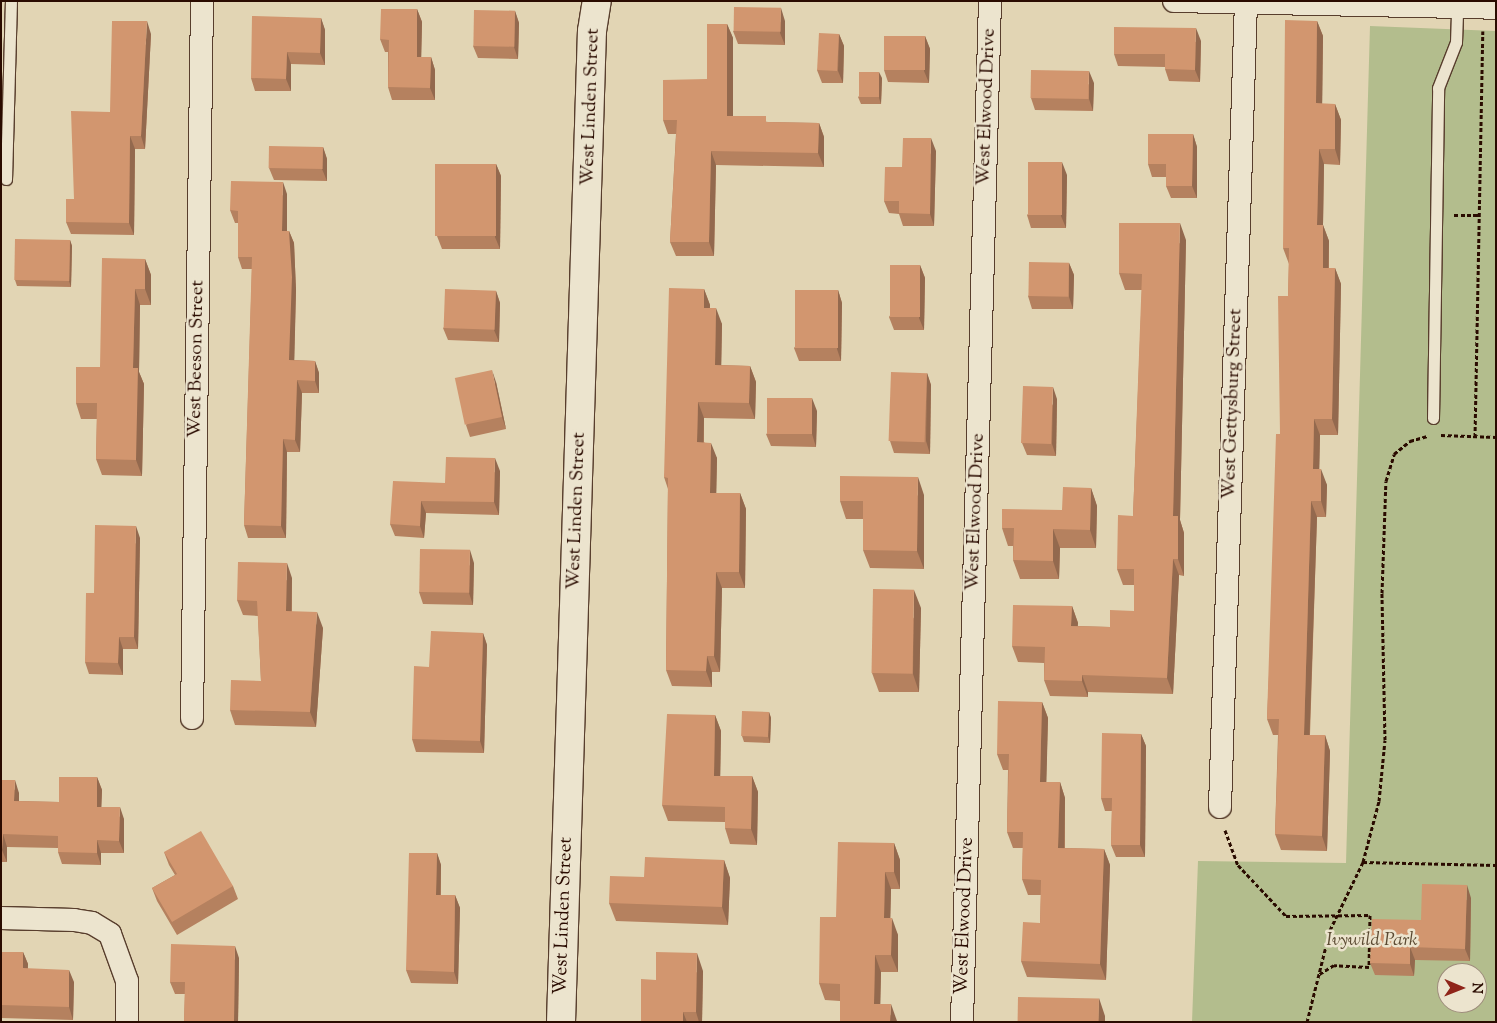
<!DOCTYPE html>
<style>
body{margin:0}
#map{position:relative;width:1497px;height:1023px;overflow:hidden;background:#e2d5b4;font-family:"Sorts Mill Goudy",serif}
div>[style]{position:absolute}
.green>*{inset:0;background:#b3bd8d}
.path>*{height:3px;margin-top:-1.5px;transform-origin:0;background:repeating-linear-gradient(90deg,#2a0b00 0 4px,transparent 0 6.5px)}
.roads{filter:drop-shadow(1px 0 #583e2d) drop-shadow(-1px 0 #583e2d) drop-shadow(0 1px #583e2d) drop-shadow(0 -1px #583e2d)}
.lane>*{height:11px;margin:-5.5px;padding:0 5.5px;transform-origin:5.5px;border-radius:5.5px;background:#ece4ce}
.street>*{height:22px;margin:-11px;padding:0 11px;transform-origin:11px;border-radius:11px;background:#ece4ce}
.secondary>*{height:28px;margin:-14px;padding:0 14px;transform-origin:14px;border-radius:14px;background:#ece4ce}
.wall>*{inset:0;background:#b5815f}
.shaded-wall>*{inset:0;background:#93694e}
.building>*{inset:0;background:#d2966f;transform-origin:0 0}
span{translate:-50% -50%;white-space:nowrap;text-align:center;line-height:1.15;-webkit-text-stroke:5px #ece4ce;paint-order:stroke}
.street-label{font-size:19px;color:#2a0b00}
.park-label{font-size:19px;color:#5a4931;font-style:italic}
.frame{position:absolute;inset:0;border:2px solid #2a0b00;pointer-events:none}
.north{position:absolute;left:1437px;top:963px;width:50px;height:50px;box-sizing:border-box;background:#ece4ce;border:1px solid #9e8d7c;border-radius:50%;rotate:91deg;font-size:14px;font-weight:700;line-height:20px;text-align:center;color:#2a0b00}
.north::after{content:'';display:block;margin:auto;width:18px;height:22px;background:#8f2418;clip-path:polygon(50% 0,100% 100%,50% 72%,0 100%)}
</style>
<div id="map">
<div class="green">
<i style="clip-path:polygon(evenodd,1370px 26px,1496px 31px,1496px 1022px,1192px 1022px,1198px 861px,1346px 863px,1370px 26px,1447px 973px,1477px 973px,1477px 1003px,1447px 1003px,1447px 973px)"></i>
</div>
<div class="path">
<i style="left:1454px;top:215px;width:25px"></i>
<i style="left:1441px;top:435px;width:55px;rotate:2.1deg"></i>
<i style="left:1475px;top:437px;width:406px;rotate:-88.9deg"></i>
<i style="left:1225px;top:830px;width:37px;rotate:70deg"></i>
<i style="left:1238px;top:865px;width:70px;rotate:46.7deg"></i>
<i style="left:1286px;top:916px;width:84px;rotate:-0.7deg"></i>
<i style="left:1370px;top:915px;width:52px;rotate:91.1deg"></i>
<i style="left:1369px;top:967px;width:35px;rotate:-177deg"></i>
<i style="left:1334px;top:965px;width:19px;rotate:148deg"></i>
<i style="left:1363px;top:862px;width:133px;rotate:1.3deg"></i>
<i style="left:1307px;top:1022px;width:95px;rotate:-76deg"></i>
<i style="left:1330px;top:930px;width:76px;rotate:-64.1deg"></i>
<i style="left:1363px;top:862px;width:63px;rotate:-75.3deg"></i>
<i style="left:1379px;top:801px;width:61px;rotate:-84.4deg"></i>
<i style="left:1385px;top:740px;width:147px;rotate:-91.2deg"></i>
<i style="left:1382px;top:593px;width:112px;rotate:-88deg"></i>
<i style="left:1386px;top:481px;width:28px;rotate:-73deg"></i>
<i style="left:1394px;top:454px;width:21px;rotate:-39deg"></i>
<i style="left:1410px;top:441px;width:19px;rotate:-16deg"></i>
</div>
<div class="roads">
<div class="lane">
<i style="left:6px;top:179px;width:178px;rotate:-88.4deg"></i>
<i style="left:1433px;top:418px;width:330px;rotate:-89.1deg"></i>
<i style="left:1438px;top:88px;width:49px;rotate:-68.6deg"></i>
<i style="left:1456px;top:42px;width:34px;rotate:-88deg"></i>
</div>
<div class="street">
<i style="left:1174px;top:1px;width:322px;rotate:1.2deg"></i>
<i style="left:192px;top:718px;width:717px;rotate:-89.2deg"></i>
<i style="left:1220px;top:807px;width:806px;rotate:-88.15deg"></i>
<i style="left:1px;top:918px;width:73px;rotate:1.6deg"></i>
<i style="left:74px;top:920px;width:18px;rotate:9deg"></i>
<i style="left:92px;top:923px;width:21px;rotate:31deg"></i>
<i style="left:110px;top:934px;width:50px;rotate:70.1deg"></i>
<i style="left:127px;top:981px;width:41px;rotate:90deg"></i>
<i style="left:962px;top:1022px;width:1021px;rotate:-88.43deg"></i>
</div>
<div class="secondary">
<i style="left:561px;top:1022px;width:991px;rotate:-88.21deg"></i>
<i style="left:592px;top:31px;width:30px;rotate:-81deg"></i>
</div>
</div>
<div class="wall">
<i style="clip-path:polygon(417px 9px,422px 22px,421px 57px,431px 57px,435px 70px,435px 100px,392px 100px,388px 87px,388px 52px,385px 52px,380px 39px)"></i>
<i style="clip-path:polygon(515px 11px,519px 23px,518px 59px,478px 58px,473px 46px)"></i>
<i style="clip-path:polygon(321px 18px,325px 30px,325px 65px,291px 64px,291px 91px,255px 91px,251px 78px)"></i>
<i style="clip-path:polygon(785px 21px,785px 45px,738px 44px,733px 31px)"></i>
<i style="clip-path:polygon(1317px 21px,1323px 36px,1322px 104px,1335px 104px,1341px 120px,1340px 165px,1324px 164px,1323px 225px,1329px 241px,1329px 268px,1335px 268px,1341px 284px,1338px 435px,1320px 435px,1319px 469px,1327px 485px,1326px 517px,1317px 517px,1310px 735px,1325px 735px,1330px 751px,1327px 851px,1281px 850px,1275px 834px,1278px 735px,1273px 735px,1267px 719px,1280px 434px,1288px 296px,1289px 264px,1283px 248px)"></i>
<i style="clip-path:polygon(727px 24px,733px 38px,733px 116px,768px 122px,819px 123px,824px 137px,824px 167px,716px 165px,714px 256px,676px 256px,670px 242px,676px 134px,668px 134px,663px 120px,707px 79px)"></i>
<i style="clip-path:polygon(151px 34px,145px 149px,135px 149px,134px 235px,71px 234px,66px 222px,74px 199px,110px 112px)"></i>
<i style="clip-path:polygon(839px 34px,844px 46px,843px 83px,822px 83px,817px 70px)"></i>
<i style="clip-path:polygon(925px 36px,930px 49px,929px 83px,888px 82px,884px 70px)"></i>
<i style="clip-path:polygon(1201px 41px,1200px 82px,1169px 81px,1165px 69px,1165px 67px,1118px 66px,1114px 54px)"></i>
<i style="clip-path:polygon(882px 78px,881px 104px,861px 104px,858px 97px)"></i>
<i style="clip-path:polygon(1094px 83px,1093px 111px,1035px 110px,1031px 98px)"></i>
<i style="clip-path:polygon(1193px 134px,1197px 147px,1197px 198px,1171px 198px,1166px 186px,1166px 177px,1152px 177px,1148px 164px)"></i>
<i style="clip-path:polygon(323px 147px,327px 159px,327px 181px,274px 180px,269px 168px)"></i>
<i style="clip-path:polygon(936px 151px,934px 226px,903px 226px,899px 214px,889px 213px,884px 201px,902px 167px)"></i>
<i style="clip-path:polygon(496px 164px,501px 176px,500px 249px,442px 249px,437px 236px)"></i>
<i style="clip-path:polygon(1067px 175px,1066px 228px,1031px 228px,1027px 215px)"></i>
<i style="clip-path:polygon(287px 194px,287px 231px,289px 231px,294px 243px,296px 290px,294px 360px,315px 361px,319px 373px,319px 393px,302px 393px,300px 452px,287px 452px,286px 538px,248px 538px,244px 525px,252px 269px,242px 269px,238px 257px,238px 223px,235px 223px,230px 210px)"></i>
<i style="clip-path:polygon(70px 240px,72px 246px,71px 287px,17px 286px,15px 280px)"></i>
<i style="clip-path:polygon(1186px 240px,1180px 520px,1184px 533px,1184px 576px,1179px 575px,1173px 694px,1088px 692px,1088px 697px,1050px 696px,1044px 680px,1044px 663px,1018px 662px,1012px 646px,1072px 606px,1078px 623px,1077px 626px,1110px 627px,1134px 611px,1134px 585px,1123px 585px,1117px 569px,1133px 516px,1142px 290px,1125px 290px,1119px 273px)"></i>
<i style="clip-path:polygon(145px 259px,151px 275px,151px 305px,140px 305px,139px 372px,144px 384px,142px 476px,102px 475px,96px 459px,97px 419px,81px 419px,76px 403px,100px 367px)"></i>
<i style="clip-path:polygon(1069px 263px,1074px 275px,1073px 309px,1032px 309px,1028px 296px)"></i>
<i style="clip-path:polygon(920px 265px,925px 278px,924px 330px,894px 330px,889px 317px)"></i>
<i style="clip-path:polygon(704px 289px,710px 305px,710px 308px,722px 324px,721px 365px,750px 366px,756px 382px,755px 419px,704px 418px,704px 442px,717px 458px,716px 493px,740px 493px,746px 509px,745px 588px,722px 588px,720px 672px,712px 672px,712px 687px,672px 686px,666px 670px,668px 489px,664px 477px)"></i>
<i style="clip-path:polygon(838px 290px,842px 303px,841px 361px,799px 361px,794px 348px)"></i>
<i style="clip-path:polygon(496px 291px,500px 303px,499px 342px,448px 340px,443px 328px)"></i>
<i style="clip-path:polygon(927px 373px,931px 385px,930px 454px,894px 453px,890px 441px)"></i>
<i style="clip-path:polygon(496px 382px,506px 429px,470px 437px,466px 425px)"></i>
<i style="clip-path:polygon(1057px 399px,1056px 456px,1027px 455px,1022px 443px)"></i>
<i style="clip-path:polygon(817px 411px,816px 447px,771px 446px,766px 434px)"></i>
<i style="clip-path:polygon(500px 471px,499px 515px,426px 513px,424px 538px,395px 536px,390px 524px,445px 483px)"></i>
<i style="clip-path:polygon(1091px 488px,1097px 506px,1096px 548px,1060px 548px,1059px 579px,1020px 579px,1013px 560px,1013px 546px,1008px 546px,1002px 528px,1062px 510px)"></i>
<i style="clip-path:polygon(924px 495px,924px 569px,870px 568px,863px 550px,863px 519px,846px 519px,840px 501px)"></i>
<i style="clip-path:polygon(140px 538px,138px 649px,123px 649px,123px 675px,89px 674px,85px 662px,94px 593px)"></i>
<i style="clip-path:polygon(474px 563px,473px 605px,423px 604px,419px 592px)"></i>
<i style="clip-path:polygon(292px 578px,292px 612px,323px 628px,316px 727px,235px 725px,230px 710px,261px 681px,258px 616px,243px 615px,237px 600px)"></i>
<i style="clip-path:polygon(921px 608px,919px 692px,879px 692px,872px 673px)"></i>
<i style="clip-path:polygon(483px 633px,487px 645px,484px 753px,416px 752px,412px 739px,429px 667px)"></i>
<i style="clip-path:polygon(1042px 702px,1048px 718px,1046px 782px,1060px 782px,1065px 798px,1065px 848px,1104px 849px,1110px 865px,1106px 980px,1027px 977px,1021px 961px,1040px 923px,1041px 895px,1028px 895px,1022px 879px,1023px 848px,1013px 848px,1007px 832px,1008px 770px,1003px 770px,997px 754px)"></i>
<i style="clip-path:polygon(769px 712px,771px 718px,770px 743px,744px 742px,742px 736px)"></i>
<i style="clip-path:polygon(715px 715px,721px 731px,720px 776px,752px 776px,758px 792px,757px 845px,730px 844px,725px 828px,725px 822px,668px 821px,662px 805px)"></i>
<i style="clip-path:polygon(1141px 734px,1146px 746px,1145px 857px,1116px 857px,1111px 845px,1112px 811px,1105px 811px,1101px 798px)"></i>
<i style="clip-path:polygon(97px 777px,102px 790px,101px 807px,124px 819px,124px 853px,101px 853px,101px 865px,62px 864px,58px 852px,58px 848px,7px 847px,7px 862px,1px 862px,1px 780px,19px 793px,19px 801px,59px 802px)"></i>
<i style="clip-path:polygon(894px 843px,900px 860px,900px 889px,891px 889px,890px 918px,898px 935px,898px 972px,881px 972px,880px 1004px,897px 1022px,840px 1022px,840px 1001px,825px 1000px,819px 983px)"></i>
<i style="clip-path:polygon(164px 852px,233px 886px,238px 899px,177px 935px,157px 901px,152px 888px,175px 875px,169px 865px)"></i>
<i style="clip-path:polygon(437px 853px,441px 865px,441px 895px,455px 895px,460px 908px,458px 984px,411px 983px,406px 970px)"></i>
<i style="clip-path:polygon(724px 860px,730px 878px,728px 925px,616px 921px,609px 903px,644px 877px)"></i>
<i style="clip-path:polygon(1471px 898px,1470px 961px,1415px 960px,1414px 976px,1375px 975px,1370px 963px,1421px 920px)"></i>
<i style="clip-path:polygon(1px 952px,23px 952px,28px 964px,28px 969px,74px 982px,73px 1020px,1px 1018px)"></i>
<i style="clip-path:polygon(239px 958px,238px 1022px,184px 1022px,185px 994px,175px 994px,170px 982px)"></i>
<i style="clip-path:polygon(703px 971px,702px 1022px,641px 1022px,656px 980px)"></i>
</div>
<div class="shaded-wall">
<i style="clip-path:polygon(781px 8px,785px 21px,785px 45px,780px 33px)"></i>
<i style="clip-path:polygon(417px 9px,422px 22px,421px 69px,417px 57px)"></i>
<i style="clip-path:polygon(515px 11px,519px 23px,518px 59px,514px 47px)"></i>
<i style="clip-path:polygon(321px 18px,325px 30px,325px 65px,320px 53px)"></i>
<i style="clip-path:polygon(147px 21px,151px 34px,145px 149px,141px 136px)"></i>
<i style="clip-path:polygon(1317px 21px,1323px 36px,1322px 119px,1316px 103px)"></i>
<i style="clip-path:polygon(727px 24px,733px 38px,733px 130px,727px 116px)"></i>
<i style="clip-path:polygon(1196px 28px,1201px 41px,1200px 82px,1195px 70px)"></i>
<i style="clip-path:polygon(839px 34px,844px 46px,843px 83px,838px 71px)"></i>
<i style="clip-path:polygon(925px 36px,930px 49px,929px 83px,924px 71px)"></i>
<i style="clip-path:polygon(287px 52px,291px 64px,291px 91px,286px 79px)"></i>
<i style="clip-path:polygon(431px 57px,435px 70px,435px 100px,430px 88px)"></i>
<i style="clip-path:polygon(1089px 71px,1094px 83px,1093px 111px,1089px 99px)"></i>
<i style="clip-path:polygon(879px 72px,882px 78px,881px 104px,879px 98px)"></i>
<i style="clip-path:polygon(1335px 104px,1341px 120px,1340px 165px,1335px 149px)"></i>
<i style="clip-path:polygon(819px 123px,824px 137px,824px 167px,818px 153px)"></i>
<i style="clip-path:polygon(1193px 134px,1197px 147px,1197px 198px,1192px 186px)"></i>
<i style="clip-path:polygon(130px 136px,135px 149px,134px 235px,129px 223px)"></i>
<i style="clip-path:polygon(931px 138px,936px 151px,934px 226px,930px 214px)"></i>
<i style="clip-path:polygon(323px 147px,327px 159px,327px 181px,322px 169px)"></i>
<i style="clip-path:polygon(1319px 149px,1324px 164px,1323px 225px,1329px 241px,1328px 284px,1323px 268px,1317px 225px)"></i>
<i style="clip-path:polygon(711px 151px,716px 165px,714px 256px,709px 242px)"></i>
<i style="clip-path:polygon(1062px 162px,1067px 175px,1066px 228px,1061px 216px)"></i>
<i style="clip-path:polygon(496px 164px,501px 176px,500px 249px,495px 237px)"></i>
<i style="clip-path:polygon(283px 182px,287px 194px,287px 243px,282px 231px)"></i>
<i style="clip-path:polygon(1180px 223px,1186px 240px,1180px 520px,1184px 533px,1184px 576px,1178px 559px,1173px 516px)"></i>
<i style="clip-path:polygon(289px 231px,294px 243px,296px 290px,294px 373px,289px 360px)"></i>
<i style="clip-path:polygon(70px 240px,72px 246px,71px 287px,69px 281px)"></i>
<i style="clip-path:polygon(145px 259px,151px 275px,151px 305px,145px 289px)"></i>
<i style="clip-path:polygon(1069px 263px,1074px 275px,1073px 309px,1069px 297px)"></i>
<i style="clip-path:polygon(920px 265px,925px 278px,924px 330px,919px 318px)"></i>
<i style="clip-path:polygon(1335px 268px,1341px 284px,1338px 435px,1332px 419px)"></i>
<i style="clip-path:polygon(135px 289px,140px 305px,139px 372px,144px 384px,142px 476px,136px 460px,133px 368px)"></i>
<i style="clip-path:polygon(704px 289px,710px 305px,709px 324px,704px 308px)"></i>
<i style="clip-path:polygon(838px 290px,842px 303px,841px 361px,837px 349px)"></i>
<i style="clip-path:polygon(496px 291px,500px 303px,499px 342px,494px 330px)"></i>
<i style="clip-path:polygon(716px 308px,722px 324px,721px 381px,715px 365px)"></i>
<i style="clip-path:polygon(315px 361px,319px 373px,319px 393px,315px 381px)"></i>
<i style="clip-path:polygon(750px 366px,756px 382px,755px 419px,749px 403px)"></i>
<i style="clip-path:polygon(492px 370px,496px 382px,506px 429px,502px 417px)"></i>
<i style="clip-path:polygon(927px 373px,931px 385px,930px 454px,926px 441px)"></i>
<i style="clip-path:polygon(297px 380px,302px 393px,300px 452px,295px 440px)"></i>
<i style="clip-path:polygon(1053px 387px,1057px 399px,1056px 456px,1052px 444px)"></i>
<i style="clip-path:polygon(812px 398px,817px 411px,816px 447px,812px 434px)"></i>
<i style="clip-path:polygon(698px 402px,704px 418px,703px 458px,697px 442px)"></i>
<i style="clip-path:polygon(1314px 419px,1320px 435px,1319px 485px,1313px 469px)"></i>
<i style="clip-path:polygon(283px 439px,287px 452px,286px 538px,281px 526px)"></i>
<i style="clip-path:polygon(711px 443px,717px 458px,716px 509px,710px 493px)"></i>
<i style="clip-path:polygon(495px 458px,500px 471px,499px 515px,494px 502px)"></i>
<i style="clip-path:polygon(1321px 469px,1327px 485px,1326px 517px,1321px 501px)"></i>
<i style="clip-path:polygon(918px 477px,924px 495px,924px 569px,917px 551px)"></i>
<i style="clip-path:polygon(1091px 488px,1097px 506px,1096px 548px,1090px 530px)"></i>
<i style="clip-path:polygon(740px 493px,746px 509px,745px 588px,739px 572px)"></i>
<i style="clip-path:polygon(421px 501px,426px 513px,424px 538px,420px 526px)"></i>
<i style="clip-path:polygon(1311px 501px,1317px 517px,1309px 750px,1304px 735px)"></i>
<i style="clip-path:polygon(136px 526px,140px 538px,138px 649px,134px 637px)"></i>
<i style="clip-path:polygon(1053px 529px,1060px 548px,1059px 579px,1053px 561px)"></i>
<i style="clip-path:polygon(470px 550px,474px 563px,473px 605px,469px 593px)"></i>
<i style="clip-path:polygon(1173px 559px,1179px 575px,1173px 694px,1167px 678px)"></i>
<i style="clip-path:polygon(287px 563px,292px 578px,291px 627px,286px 611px)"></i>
<i style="clip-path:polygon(716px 572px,722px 588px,720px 672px,714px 656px)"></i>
<i style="clip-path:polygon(914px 590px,921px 608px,919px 692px,913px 674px)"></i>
<i style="clip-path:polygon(1072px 606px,1078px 623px,1077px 643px,1071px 626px)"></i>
<i style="clip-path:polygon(317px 612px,323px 628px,316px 727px,310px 712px)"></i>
<i style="clip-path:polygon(483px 633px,487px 645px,484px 753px,480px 741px)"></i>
<i style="clip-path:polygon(119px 637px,123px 649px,123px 675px,118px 663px)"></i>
<i style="clip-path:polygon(707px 656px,712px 672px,712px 687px,706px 671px)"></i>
<i style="clip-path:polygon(1082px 675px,1088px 692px,1088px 697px,1082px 681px)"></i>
<i style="clip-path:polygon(1042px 702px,1048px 718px,1046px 798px,1040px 782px)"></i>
<i style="clip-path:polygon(769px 712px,771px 718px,770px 743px,768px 736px)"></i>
<i style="clip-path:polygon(715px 715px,721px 731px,720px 792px,714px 776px)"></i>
<i style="clip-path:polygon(1141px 734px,1146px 746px,1145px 857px,1140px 845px)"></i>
<i style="clip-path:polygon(1325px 735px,1330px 751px,1327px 851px,1322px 836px)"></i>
<i style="clip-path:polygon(752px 776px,758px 792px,757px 845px,751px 829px)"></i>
<i style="clip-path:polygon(97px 777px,102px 790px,101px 819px,97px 807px)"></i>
<i style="clip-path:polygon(15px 780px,19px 793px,19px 814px,14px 801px)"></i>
<i style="clip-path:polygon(1060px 782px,1065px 798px,1064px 864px,1058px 848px)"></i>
<i style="clip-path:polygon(120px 807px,124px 819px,124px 853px,119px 841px)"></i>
<i style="clip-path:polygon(3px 834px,7px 847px,7px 862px,2px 850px)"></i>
<i style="clip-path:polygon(97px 840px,101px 853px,101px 865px,97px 853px)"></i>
<i style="clip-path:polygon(894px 843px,900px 860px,900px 889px,894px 872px)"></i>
<i style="clip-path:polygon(1104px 849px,1110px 865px,1106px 980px,1100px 964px)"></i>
<i style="clip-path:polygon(437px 853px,441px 865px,440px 907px,436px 895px)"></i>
<i style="clip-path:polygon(724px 860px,730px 878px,728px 925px,722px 907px)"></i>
<i style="clip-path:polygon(885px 872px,891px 889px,890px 935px,884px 918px)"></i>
<i style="clip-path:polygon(1467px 885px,1471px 898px,1470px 961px,1465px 949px)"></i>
<i style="clip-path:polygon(455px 895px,460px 908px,458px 984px,454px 972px)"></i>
<i style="clip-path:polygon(892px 918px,898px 935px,898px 972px,891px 955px)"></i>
<i style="clip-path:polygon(235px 946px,239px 958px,238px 1022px,234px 1022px)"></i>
<i style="clip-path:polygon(1410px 947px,1415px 960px,1414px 976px,1410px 964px)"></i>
<i style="clip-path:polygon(23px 952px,28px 964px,27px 981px,23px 968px)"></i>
<i style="clip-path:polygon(697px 953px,703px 971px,702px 1022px,699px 1022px,696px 1012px)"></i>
<i style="clip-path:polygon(875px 955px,881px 972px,880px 1021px,874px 1004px)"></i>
<i style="clip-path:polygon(69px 970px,74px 982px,73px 1020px,69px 1007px)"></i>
<i style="clip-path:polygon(1099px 998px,1105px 1016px,1105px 1022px,1098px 1022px)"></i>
<i style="clip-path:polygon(891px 1004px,897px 1021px,897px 1022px,890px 1022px)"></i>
<i style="clip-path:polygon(683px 1012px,687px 1022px,683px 1022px)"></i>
</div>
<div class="building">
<i style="left:734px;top:7px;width:47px;height:24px;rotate:1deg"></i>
<i style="clip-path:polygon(381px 9px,417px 9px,417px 57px,431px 57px,430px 88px,388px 87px,389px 40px,380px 39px)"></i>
<i style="left:474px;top:10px;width:41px;height:36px;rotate:1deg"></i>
<i style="clip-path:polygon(252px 16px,321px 18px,320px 53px,287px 52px,286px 79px,251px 78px)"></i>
<i style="clip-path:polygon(1285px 20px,1317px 21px,1316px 103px,1335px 104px,1335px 149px,1319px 149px,1317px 225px,1323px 225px,1323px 268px,1335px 268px,1332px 419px,1314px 419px,1313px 469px,1321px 469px,1321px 501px,1311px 501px,1304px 735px,1325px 735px,1322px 836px,1275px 834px,1279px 719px,1267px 719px,1276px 434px,1280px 434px,1278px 296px,1288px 296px,1289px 248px,1283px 248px)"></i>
<i style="clip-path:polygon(112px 21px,147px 21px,141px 136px,130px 136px,129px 223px,66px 222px,66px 199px,74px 199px,71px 111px,110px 112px)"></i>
<i style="clip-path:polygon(707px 24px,727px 24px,727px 116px,766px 116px,766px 122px,819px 123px,818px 153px,711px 151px,709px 242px,670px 242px,677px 120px,663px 120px,663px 80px,707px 79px)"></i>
<i style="clip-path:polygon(1114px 27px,1196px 28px,1195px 70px,1165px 69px,1165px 54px,1114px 54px)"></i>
<i style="left:819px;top:33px;width:20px;height:37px;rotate:3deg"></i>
<i style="left:884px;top:36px;width:41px;height:34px"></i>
<i style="left:1031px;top:70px;width:58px;height:28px;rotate:1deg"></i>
<i style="left:859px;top:72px;width:20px;height:25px"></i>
<i style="clip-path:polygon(1148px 134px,1193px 134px,1192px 186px,1166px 186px,1166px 164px,1148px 164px)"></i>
<i style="clip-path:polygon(903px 138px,931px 138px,930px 214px,899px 213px,899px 201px,884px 201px,885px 167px,902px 167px)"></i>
<i style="left:269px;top:146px;width:54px;height:22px;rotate:1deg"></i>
<i style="left:1028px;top:162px;width:34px;height:53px"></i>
<i style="left:435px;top:164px;width:61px;height:72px"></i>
<i style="clip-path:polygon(231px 181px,283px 182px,282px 231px,289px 231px,292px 277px,289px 360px,315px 361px,315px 381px,297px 380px,295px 440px,283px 439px,281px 526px,244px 525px,252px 257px,238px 257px,238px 211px,230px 210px)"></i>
<i style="clip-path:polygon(1119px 223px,1180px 223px,1173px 516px,1178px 516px,1178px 559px,1173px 559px,1167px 678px,1082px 675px,1082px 681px,1044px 680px,1045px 647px,1012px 646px,1013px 605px,1072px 606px,1071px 626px,1110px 627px,1110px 610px,1134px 611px,1134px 569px,1117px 569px,1118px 515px,1133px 516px,1142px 274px,1119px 273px)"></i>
<i style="left:15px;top:239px;width:55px;height:41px;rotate:1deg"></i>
<i style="clip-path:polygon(102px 258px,145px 259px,145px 289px,135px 289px,133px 368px,138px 368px,136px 460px,96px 459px,97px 403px,76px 403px,76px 367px,100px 367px)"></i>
<i style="left:1029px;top:262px;width:40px;height:34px;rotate:1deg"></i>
<i style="left:890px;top:265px;width:30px;height:52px"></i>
<i style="clip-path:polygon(669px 288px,704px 289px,704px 308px,716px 308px,715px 365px,750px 366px,749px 403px,698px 402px,697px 442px,711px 443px,710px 493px,740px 493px,739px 572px,716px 572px,714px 656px,707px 656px,706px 671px,666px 670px,668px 478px,664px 477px)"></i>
<i style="left:445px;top:289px;width:51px;height:39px;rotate:2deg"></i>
<i style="left:795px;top:290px;width:43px;height:58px"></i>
<i style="left:492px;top:370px;width:48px;height:38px;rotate:78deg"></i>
<i style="left:891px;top:372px;width:36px;height:69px;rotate:2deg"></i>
<i style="left:1023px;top:386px;width:30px;height:57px;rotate:2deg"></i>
<i style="left:767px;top:398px;width:45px;height:36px"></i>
<i style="clip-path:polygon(446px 457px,495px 458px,494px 502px,421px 501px,420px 526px,390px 524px,393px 481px,445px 483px)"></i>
<i style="clip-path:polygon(840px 476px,918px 477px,917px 551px,863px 550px,863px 501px,840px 501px)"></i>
<i style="clip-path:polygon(1063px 487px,1091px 488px,1090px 530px,1053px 529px,1053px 561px,1013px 560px,1014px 528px,1002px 528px,1002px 509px,1062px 510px)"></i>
<i style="clip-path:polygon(95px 525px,136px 526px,134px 637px,119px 637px,118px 663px,85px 662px,86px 593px,94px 593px)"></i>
<i style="left:420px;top:549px;width:50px;height:43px;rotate:1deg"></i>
<i style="clip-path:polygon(238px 562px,287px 563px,286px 611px,317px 612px,310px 712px,230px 710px,231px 680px,261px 681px,257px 601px,237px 600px)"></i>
<i style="left:873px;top:589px;width:41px;height:84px;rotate:1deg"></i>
<i style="clip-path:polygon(431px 631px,483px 633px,480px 741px,412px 739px,414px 666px,429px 667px)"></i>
<i style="clip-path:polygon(998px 701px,1042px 702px,1040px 782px,1060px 782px,1058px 848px,1104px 849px,1100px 964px,1021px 961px,1023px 922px,1040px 923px,1041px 880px,1022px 879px,1023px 832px,1007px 832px,1009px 754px,997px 754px)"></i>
<i style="left:742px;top:711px;width:27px;height:25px;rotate:2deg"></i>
<i style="clip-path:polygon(667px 714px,715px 715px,714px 776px,752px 776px,751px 829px,725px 828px,725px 807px,662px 805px)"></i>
<i style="clip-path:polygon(1102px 733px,1141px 734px,1140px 845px,1111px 845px,1112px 798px,1101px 798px)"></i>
<i style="clip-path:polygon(59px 777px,97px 777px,97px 807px,120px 807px,119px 841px,97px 840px,97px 853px,58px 852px,58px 836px,3px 834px,2px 850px,1px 850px,1px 780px,15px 780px,14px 801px,59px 802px)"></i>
<i style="clip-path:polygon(201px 831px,233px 886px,172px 922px,152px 888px,177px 874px,164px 852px)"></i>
<i style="clip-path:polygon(838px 842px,894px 843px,894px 872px,885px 872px,884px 918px,892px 918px,891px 955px,875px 955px,874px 1004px,891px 1004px,890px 1022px,840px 1022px,840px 984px,819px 983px,820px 917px,836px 917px)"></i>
<i style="clip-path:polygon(409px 853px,437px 853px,436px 895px,455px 895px,454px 972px,406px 970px)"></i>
<i style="clip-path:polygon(645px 857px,724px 860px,722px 907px,609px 903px,610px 876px,644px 877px)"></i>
<i style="clip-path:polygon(1422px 884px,1467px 885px,1465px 949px,1410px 947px,1410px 964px,1370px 963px,1372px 919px,1421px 920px)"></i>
<i style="clip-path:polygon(171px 944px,235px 946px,234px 1022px,184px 1022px,185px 982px,170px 982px)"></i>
<i style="clip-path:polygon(1px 952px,23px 952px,23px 968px,69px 970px,69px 1007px,1px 1005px)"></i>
<i style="clip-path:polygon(656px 952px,697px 953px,696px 1012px,683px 1012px,683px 1022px,641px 1022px,641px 979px,656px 980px)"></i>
<i style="left:1018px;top:997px;width:81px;height:25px;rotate:1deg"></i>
</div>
<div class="street-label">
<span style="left:591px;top:107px;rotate:-88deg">West Linden Street</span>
<span style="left:987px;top:107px;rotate:-88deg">West Elwood Drive</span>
<span style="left:197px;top:359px;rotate:-89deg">West Beeson Street</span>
<span style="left:1233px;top:404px;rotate:-88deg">West Gettysburg Street</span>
<span style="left:577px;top:511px;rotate:-88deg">West Linden Street</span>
<span style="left:976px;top:512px;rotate:-88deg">West Elwood Drive</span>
<span style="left:564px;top:916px;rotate:-88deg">West Linden Street</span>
<span style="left:965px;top:916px;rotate:-88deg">West Elwood Drive</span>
</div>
<div class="park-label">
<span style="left:1372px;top:941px">Ivywild Park</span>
</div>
<div class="frame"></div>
<div class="north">N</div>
</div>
